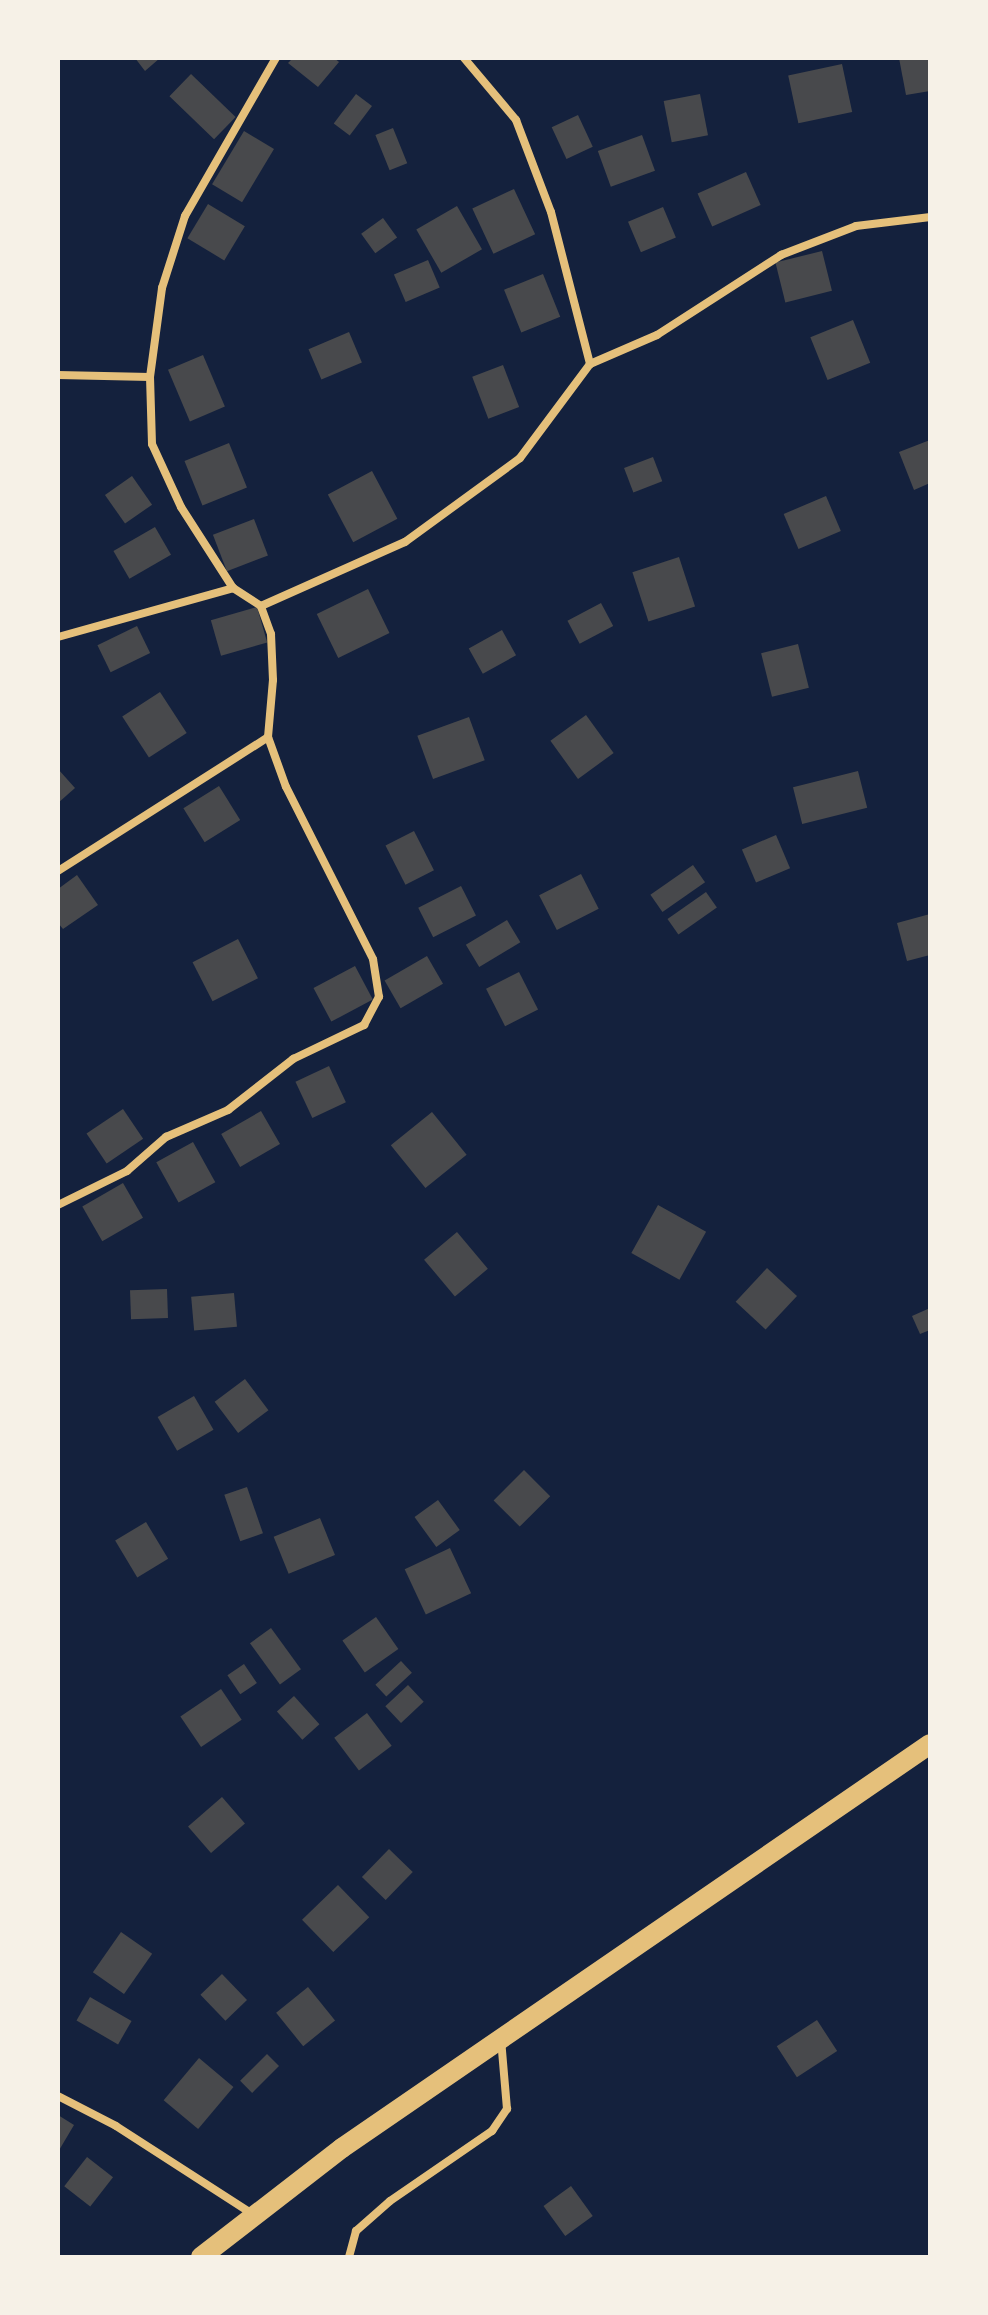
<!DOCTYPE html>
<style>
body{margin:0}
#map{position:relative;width:988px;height:2315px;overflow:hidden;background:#14213d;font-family:"DM Sans",sans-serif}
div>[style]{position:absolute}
.building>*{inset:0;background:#48494c;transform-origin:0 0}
.minor>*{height:8px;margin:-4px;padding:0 4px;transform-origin:4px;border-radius:4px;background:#e5c07b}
.primary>*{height:20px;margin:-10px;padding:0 10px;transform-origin:10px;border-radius:10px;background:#e5c07b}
span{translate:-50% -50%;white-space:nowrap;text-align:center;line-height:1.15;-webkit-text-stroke:8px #f6f1e7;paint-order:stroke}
.frame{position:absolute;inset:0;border:60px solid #f6f1e7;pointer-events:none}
</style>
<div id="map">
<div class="building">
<i style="clip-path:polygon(135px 58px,160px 58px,145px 71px)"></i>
<i style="clip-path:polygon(293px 58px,334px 58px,339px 62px,318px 87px,288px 63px)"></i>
<i style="clip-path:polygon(899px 58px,930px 58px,930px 91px,906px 95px)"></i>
<i style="left:842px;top:64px;width:49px;height:55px;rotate:78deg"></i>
<i style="left:191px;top:74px;width:62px;height:31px;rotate:44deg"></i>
<i style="left:356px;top:94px;width:20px;height:37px;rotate:37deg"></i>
<i style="left:700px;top:94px;width:42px;height:37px;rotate:79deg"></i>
<i style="left:578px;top:115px;width:35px;height:29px;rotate:65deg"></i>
<i style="left:393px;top:128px;width:38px;height:19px;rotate:68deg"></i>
<i style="left:244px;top:131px;width:35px;height:62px;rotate:31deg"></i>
<i style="left:642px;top:135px;width:38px;height:47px;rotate:70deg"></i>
<i style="left:746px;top:172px;width:36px;height:53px;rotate:66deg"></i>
<i style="left:514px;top:189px;width:50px;height:46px;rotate:65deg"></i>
<i style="left:208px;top:204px;width:43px;height:40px;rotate:31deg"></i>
<i style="left:457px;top:206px;width:50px;height:47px;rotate:60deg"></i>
<i style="left:663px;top:207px;width:33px;height:38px;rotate:67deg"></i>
<i style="left:383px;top:218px;width:24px;height:27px;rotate:54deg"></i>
<i style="left:822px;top:251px;width:41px;height:48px;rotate:76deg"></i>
<i style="left:428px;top:260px;width:30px;height:37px;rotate:67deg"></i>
<i style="left:543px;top:274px;width:46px;height:42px;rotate:68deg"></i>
<i style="left:853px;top:320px;width:46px;height:46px;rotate:68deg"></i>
<i style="left:349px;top:332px;width:33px;height:44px;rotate:67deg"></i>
<i style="left:203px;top:355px;width:56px;height:38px;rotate:67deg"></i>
<i style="left:503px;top:365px;width:45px;height:33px;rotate:69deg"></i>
<i style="clip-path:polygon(930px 440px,930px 483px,914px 490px,899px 452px)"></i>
<i style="left:229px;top:443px;width:48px;height:48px;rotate:68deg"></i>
<i style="left:653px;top:457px;width:26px;height:31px;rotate:69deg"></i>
<i style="left:372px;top:471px;width:54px;height:50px;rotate:62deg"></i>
<i style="left:132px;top:476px;width:35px;height:33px;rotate:55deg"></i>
<i style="left:826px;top:496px;width:38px;height:46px;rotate:67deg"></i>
<i style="left:254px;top:519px;width:39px;height:44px;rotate:69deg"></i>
<i style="left:155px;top:527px;width:32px;height:48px;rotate:60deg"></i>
<i style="left:679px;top:557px;width:52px;height:49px;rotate:72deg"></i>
<i style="left:368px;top:589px;width:49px;height:57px;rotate:64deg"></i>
<i style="left:601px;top:603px;width:26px;height:38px;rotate:62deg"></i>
<i style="left:257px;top:607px;width:37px;height:48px;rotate:74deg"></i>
<i style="left:137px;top:626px;width:30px;height:44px;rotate:64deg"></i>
<i style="left:502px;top:630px;width:29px;height:38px;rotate:61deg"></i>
<i style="left:798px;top:644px;width:45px;height:38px;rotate:76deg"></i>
<i style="left:160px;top:692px;width:49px;height:45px;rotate:57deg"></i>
<i style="left:586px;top:715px;width:47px;height:44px;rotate:54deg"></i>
<i style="left:469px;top:717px;width:46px;height:55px;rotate:70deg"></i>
<i style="clip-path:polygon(58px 769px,75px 788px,58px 803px)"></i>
<i style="left:858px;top:771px;width:38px;height:67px;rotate:76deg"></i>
<i style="left:219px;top:786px;width:40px;height:42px;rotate:58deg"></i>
<i style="left:414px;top:831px;width:44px;height:32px;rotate:63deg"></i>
<i style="left:776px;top:835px;width:36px;height:37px;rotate:67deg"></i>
<i style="left:693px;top:865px;width:21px;height:52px;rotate:55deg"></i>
<i style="left:581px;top:874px;width:39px;height:47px;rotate:63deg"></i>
<i style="clip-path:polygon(77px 875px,98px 905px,63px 929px,58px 923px,58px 889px)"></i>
<i style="left:461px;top:886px;width:33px;height:48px;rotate:63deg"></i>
<i style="left:706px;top:892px;width:19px;height:47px;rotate:55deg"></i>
<i style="clip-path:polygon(930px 914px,930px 955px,907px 961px,897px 923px)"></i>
<i style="left:507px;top:920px;width:26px;height:48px;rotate:59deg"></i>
<i style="left:238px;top:939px;width:44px;height:51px;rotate:63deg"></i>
<i style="left:427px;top:956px;width:32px;height:49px;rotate:60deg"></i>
<i style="left:355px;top:966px;width:38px;height:47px;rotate:62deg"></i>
<i style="left:519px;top:972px;width:42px;height:37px;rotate:63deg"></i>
<i style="left:329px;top:1066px;width:40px;height:37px;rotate:65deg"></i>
<i style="left:123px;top:1109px;width:36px;height:44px;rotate:56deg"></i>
<i style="left:261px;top:1111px;width:38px;height:46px;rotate:60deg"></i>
<i style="left:432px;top:1112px;width:55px;height:53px;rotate:51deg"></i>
<i style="left:193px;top:1142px;width:46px;height:42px;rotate:61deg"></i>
<i style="left:123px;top:1183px;width:40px;height:47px;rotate:60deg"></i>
<i style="left:658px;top:1205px;width:55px;height:55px;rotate:29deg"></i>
<i style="left:457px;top:1232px;width:48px;height:43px;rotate:50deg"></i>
<i style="left:767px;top:1268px;width:41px;height:46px;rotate:43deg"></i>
<i style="left:167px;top:1289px;width:29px;height:37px;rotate:88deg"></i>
<i style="left:234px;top:1293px;width:34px;height:43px;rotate:85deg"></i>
<i style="clip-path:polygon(930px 1308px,930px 1330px,920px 1334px,912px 1316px)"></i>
<i style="left:245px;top:1379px;width:39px;height:38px;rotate:53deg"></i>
<i style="left:194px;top:1396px;width:39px;height:42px;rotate:60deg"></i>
<i style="left:524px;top:1470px;width:37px;height:43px;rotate:45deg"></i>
<i style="left:247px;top:1487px;width:49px;height:24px;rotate:71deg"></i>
<i style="left:438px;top:1500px;width:37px;height:29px;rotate:54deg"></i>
<i style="left:320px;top:1518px;width:40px;height:50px;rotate:68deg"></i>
<i style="left:146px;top:1522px;width:43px;height:36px;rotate:59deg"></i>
<i style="left:450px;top:1548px;width:50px;height:50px;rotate:65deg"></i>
<i style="left:376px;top:1617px;width:39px;height:41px;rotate:55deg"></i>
<i style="left:271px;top:1628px;width:51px;height:26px;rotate:54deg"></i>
<i style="left:401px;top:1661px;width:16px;height:35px;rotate:47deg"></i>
<i style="left:244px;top:1664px;width:23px;height:20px;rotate:56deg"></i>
<i style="left:408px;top:1685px;width:23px;height:31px;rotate:47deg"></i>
<i style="left:221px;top:1689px;width:37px;height:49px;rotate:56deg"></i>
<i style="left:294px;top:1696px;width:38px;height:23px;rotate:48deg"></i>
<i style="left:367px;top:1713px;width:41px;height:41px;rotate:53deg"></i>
<i style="left:222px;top:1797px;width:35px;height:45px;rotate:49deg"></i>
<i style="left:389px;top:1849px;width:33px;height:39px;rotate:44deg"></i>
<i style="left:338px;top:1885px;width:45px;height:50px;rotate:46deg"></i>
<i style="left:121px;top:1932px;width:38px;height:49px;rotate:35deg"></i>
<i style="left:222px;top:1974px;width:36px;height:30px;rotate:46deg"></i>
<i style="left:308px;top:1987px;width:43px;height:41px;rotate:51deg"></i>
<i style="left:90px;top:1997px;width:48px;height:27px;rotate:30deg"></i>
<i style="left:817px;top:2020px;width:37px;height:48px;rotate:57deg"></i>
<i style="left:267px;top:2054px;width:17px;height:38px;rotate:45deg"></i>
<i style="left:199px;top:2058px;width:45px;height:55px;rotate:40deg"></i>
<i style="clip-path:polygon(58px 2115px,74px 2125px,58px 2152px)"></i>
<i style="left:87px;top:2157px;width:33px;height:37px;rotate:38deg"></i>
<i style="left:571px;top:2186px;width:37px;height:34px;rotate:54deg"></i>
</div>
<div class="minor">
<i style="left:464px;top:58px;width:81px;rotate:50deg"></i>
<i style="left:516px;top:120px;width:98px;rotate:69.2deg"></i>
<i style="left:551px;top:212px;width:157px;rotate:75.6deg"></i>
<i style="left:58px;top:375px;width:92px;rotate:1.2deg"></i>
<i style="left:261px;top:606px;width:158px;rotate:-24deg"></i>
<i style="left:405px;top:542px;width:142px;rotate:-36.1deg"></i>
<i style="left:520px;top:458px;width:117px;rotate:-53.3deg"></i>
<i style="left:590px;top:364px;width:73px;rotate:-23.4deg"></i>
<i style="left:657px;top:335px;width:148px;rotate:-32.8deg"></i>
<i style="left:781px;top:255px;width:80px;rotate:-21.1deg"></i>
<i style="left:856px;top:226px;width:75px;rotate:-6.9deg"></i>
<i style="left:58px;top:637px;width:182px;rotate:-15.6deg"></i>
<i style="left:58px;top:871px;width:249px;rotate:-32.5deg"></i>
<i style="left:58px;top:1205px;width:77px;rotate:-26.2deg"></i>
<i style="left:127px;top:1171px;width:52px;rotate:-41.1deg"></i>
<i style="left:166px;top:1137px;width:68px;rotate:-23.5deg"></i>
<i style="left:228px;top:1110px;width:83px;rotate:-38.1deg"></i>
<i style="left:293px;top:1059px;width:79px;rotate:-25.6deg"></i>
<i style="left:364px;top:1025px;width:32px;rotate:-62deg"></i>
<i style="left:379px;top:997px;width:38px;rotate:-99deg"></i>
<i style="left:373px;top:959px;width:193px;rotate:-116.8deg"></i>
<i style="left:286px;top:787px;width:53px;rotate:-109.8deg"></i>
<i style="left:268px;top:737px;width:57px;rotate:-85deg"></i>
<i style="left:273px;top:680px;width:46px;rotate:-92.5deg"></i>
<i style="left:271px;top:634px;width:30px;rotate:-110deg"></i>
<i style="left:261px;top:606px;width:33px;rotate:-147deg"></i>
<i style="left:233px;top:588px;width:96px;rotate:-122.7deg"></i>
<i style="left:181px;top:507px;width:69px;rotate:-114.7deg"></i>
<i style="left:152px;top:444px;width:67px;rotate:-91.7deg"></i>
<i style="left:150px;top:377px;width:90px;rotate:-82.3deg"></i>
<i style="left:162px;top:288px;width:76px;rotate:-72.3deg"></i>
<i style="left:185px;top:216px;width:182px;rotate:-60.1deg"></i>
<i style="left:58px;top:2096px;width:65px;rotate:27.3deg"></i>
<i style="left:116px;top:2126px;width:164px;rotate:32.8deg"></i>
<i style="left:349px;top:2257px;width:27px;rotate:-75deg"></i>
<i style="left:356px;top:2231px;width:45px;rotate:-41.4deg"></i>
<i style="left:390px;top:2201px;width:124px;rotate:-34.5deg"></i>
<i style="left:492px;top:2131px;width:27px;rotate:-56deg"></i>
<i style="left:507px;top:2109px;width:70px;rotate:-94.9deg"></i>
</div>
<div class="primary">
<i style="left:201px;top:2257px;width:178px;rotate:-37.7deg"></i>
<i style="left:342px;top:2148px;width:713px;rotate:-34.49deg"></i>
</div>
<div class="frame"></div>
</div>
